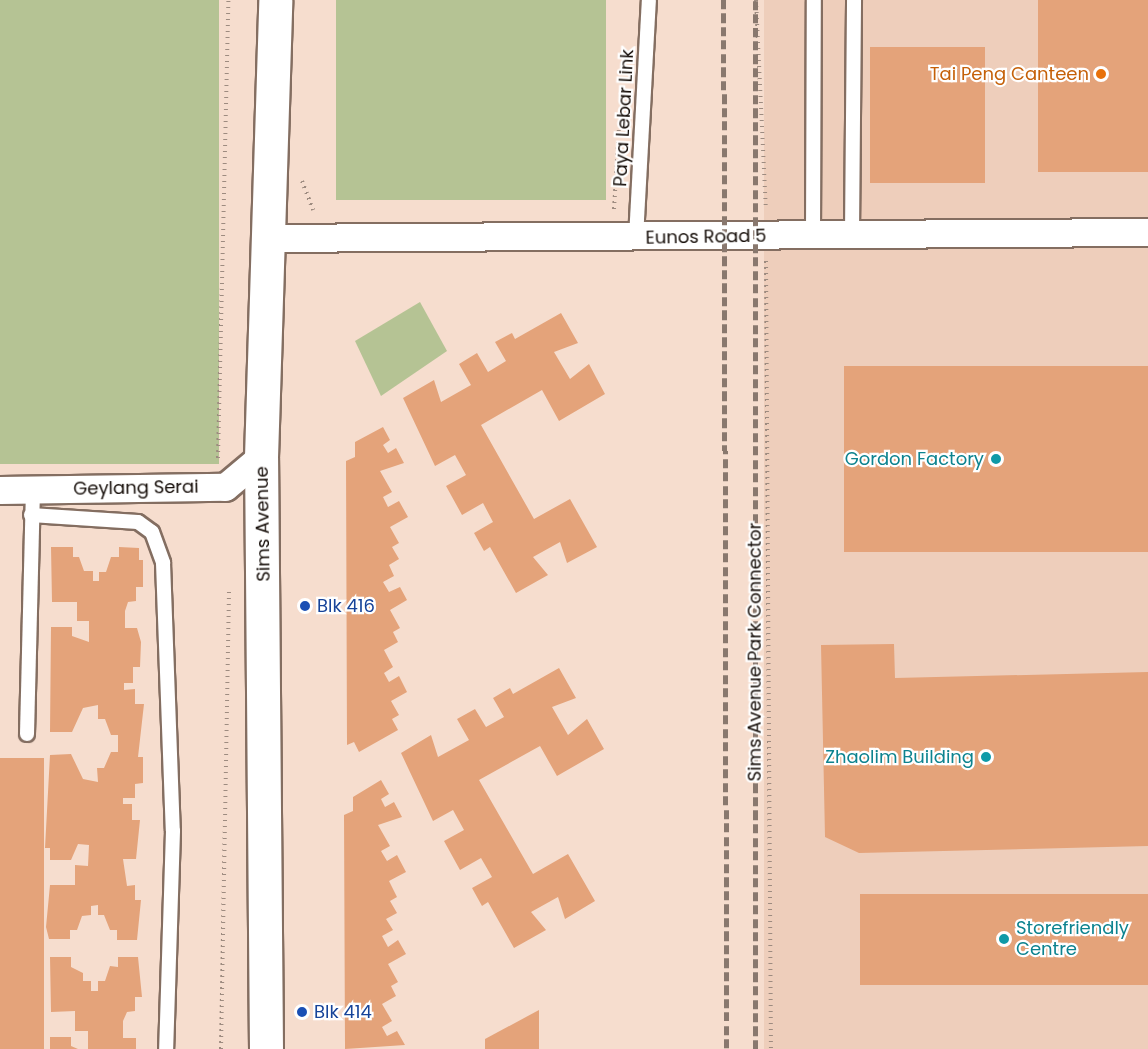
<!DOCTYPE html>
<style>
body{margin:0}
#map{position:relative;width:1148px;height:1049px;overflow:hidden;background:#f6ddce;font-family:Poppins,sans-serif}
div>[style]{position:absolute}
.built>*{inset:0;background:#eecebb;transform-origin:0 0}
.green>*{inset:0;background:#b5c394;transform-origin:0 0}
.building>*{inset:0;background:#e4a37a;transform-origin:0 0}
.path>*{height:4px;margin-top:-2px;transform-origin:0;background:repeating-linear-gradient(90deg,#9d8b80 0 1.5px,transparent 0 6px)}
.roads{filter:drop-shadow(2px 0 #846e61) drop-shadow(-2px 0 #846e61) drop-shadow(0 2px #846e61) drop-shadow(0 -2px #846e61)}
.service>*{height:14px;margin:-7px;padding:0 7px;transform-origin:7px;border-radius:7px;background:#fff}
.minor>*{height:27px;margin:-13.5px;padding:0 13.5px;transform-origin:13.5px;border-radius:13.5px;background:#fff}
.primary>*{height:33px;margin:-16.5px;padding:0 16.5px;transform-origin:16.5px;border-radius:16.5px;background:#fff}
.rail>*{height:4.5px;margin-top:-2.25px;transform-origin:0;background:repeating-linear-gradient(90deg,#89786e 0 9px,transparent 0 13.5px)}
.dots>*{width:16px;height:16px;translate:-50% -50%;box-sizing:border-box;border:3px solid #fff;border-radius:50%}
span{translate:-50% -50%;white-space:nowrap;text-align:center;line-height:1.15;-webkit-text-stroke:4.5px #fff;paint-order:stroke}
.food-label{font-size:18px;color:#c56008}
.right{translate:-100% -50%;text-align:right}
.street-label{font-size:18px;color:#130b06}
.culture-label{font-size:18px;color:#0d838f}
.left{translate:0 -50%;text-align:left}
.transit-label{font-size:18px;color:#164399}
</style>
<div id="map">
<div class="built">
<i style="left:764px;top:0;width:384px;height:1049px"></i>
</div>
<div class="green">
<i style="left:0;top:0;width:219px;height:464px"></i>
<i style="left:336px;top:0;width:270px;height:200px"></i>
<i style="clip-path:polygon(420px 302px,447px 351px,381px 396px,355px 341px)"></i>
</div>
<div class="building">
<i style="left:1038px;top:0;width:110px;height:172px"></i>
<i style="left:870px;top:47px;width:115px;height:136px"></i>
<i style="clip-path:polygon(561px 313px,578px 343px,554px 352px,570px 379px,589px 364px,605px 394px,559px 421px,542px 390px,481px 425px,534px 519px,570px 499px,597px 547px,567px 563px,560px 542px,533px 557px,548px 575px,516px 593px,490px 547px,484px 551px,474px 533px,493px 522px,483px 503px,462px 515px,446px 486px,466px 475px,455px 455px,435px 466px,403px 398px,434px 380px,441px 402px,471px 385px,459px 364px,477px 353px,488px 372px,506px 361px,495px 342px,512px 333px,515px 339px)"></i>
<i style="left:844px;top:366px;width:304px;height:186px"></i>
<i style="clip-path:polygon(383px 427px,390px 440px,383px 445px,388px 453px,396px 448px,404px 463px,380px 471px,392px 492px,383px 497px,388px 507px,399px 501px,408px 517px,390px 527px,399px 543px,392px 547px,399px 559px,389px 565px,394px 576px,383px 582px,389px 592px,400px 587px,407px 600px,390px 610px,400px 628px,393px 632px,398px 642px,384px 650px,393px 667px,384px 673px,389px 682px,399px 676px,407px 692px,391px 701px,399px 715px,392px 719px,398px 730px,359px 752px,354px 742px,347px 745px,346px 461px,355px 457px,355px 442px)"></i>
<i style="clip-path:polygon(51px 547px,73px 547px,73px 557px,79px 557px,84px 571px,93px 571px,93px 581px,99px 581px,99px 572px,106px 572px,111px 557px,119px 557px,119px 547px,139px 548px,139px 560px,143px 560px,143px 587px,136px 587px,136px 601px,128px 602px,125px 611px,125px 628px,137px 628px,141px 642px,140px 667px,133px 667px,133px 683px,124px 683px,124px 690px,135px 689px,135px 704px,144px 704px,138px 757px,143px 757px,143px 783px,135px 784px,135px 798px,123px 798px,123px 804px,132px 804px,132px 820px,140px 820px,136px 859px,123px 859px,127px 886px,135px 885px,135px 900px,141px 900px,137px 940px,117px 940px,117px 930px,110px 930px,104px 915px,98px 915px,98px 905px,91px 906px,91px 915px,82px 916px,77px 930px,70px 930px,70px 939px,49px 939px,46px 927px,50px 885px,75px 885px,75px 865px,88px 866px,89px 845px,78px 844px,71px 860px,50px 860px,50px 848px,45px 848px,50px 755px,71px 754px,83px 779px,98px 782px,97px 768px,104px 768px,111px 752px,118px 752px,118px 735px,111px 735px,105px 719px,98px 719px,98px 705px,83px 708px,72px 732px,50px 732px,51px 627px,72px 627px,72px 636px,89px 642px,89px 621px,77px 621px,77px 602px,52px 602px)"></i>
<i style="clip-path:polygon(894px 644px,895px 678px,1148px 672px,1148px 846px,859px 853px,825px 837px,821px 645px)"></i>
<i style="clip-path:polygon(559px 668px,576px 698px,552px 707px,568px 735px,587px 719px,604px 749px,557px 776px,540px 746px,479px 780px,533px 874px,568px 854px,595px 901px,565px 919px,558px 897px,531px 912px,546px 930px,514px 948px,488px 902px,482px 906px,472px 888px,492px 877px,481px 858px,460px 870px,444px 841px,464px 830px,453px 810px,433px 821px,401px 753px,431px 735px,438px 757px,469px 740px,457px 719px,475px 709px,486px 727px,504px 717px,493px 698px,510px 688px,513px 694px)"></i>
<i style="left:0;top:758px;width:44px;height:291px"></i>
<i style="clip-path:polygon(381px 780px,389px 794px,381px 799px,385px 807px,394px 802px,402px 817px,378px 825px,390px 846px,381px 851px,387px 861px,397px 855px,406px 872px,389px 881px,397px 897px,390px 901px,397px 913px,386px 919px,393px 930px,382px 936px,388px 947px,398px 940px,406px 954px,388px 964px,398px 982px,391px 986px,396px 996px,382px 1004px,392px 1021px,382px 1027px,387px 1036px,397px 1031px,405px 1045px,345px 1049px,344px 815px,353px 811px,353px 797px)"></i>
<i style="left:860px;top:894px;width:288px;height:91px"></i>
<i style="clip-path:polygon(50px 957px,71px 957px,71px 967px,83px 973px,83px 981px,91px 981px,91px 991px,98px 991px,98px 981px,105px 981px,110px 966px,118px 967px,118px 957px,138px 957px,142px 997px,135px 997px,135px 1011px,127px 1012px,123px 1021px,123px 1038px,136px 1038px,136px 1049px,88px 1049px,88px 1031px,75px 1031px,75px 1011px,51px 1012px)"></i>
<i style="clip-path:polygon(539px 1010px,539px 1049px,485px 1049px,485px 1039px)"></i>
<i style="clip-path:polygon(50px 1037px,71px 1037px,71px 1046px,78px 1049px,50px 1049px)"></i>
</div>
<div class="path">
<i style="left:756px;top:0;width:209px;rotate:87.3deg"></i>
<i style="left:302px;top:181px;width:31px;rotate:69deg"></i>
<i style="left:614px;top:209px;width:82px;rotate:-86.5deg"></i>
<i style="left:766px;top:261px;width:788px;rotate:89.64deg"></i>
<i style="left:218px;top:458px;width:458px;rotate:-88.7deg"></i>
<i style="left:221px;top:1049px;width:459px;rotate:-89deg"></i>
</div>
<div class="roads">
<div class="service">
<i style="left:852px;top:233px;width:233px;rotate:-89.5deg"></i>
<i style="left:813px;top:235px;width:235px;rotate:-89.8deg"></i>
<i style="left:636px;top:238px;width:238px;rotate:-86.9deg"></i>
<i style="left:31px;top:515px;width:107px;rotate:3.7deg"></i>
<i style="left:138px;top:522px;width:17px;rotate:36deg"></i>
<i style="left:152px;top:532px;width:33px;rotate:70deg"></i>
<i style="left:163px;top:563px;width:268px;rotate:87.9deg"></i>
<i style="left:173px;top:831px;width:218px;rotate:91.8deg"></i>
<i style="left:27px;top:734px;width:244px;rotate:-88.6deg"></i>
</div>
<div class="minor">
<i style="left:265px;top:238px;width:883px;rotate:-0.39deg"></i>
<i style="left:0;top:490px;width:225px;rotate:-0.8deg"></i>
<i style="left:225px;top:487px;width:47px;rotate:-39.8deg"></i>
</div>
<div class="primary">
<i style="left:266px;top:1049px;width:592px;rotate:-90.48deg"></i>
<i style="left:261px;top:457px;width:457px;rotate:-88.2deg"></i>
</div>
</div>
<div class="rail">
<i style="left:724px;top:0;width:1049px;rotate:89.84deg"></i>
<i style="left:755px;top:1049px;width:1049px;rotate:-90deg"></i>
</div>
<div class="dots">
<i style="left:1101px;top:74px;background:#e8710a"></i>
<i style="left:996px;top:459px;background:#0f9aa8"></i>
<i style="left:305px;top:606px;background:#1a4fb4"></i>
<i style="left:986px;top:757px;background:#0f9aa8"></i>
<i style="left:1004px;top:939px;background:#0f9aa8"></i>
<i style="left:302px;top:1012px;background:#1a4fb4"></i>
</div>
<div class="food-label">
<span class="right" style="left:1089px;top:74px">Tai Peng Canteen</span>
</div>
<div class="street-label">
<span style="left:624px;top:118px;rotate:-87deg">Paya Lebar Link</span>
<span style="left:706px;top:237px;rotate:-1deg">Eunos Road 5</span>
<span style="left:136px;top:488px;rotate:-1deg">Geylang Serai</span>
<span style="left:263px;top:524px;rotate:-91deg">Sims Avenue</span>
<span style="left:755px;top:652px;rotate:-90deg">Sims Avenue Park Connector</span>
</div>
<div class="culture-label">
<span class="right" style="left:984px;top:459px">Gordon Factory</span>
<span class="right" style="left:974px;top:757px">Zhaolim Building</span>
<span class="left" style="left:1016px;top:939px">Storefriendly<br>Centre</span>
</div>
<div class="transit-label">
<span class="left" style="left:317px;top:606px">Blk 416</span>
<span class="left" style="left:314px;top:1012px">Blk 414</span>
</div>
</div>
